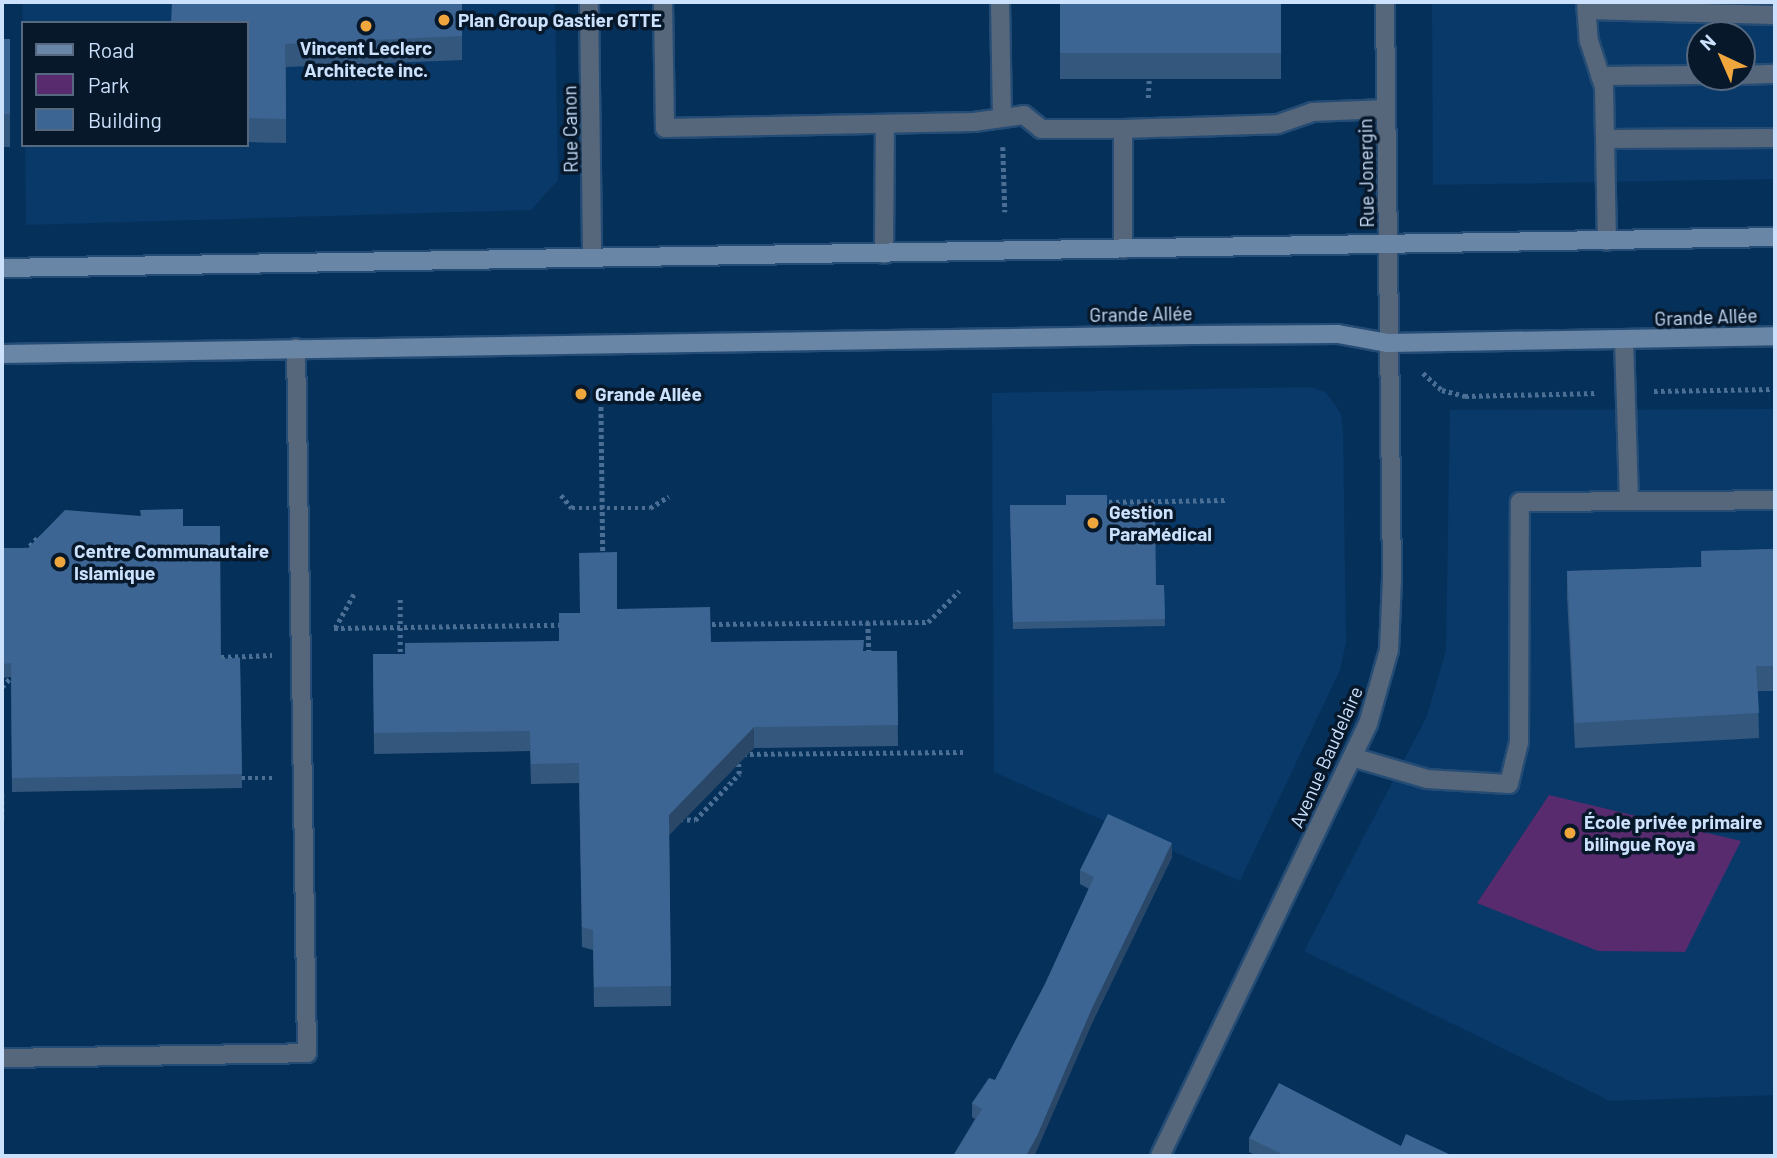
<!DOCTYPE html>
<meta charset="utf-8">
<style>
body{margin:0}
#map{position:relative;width:1777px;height:1158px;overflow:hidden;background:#05305a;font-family:Barlow,sans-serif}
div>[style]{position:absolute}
.built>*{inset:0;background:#083969}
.green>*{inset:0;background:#582b6e}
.path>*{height:4.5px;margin-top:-2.25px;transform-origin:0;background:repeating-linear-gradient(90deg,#4b6f94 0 3.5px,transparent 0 7px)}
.roads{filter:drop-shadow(2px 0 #254c74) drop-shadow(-2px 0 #254c74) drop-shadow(0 2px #254c74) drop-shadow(0 -2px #254c74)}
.lane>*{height:18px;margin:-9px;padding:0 9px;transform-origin:9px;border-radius:9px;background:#56677c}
.street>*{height:18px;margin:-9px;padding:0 9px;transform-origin:9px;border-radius:9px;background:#56677c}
.secondary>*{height:18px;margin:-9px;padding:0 9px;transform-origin:9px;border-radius:9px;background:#6a86a7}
.wall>*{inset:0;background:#34577e;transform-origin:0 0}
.shaded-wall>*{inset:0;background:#2a4767}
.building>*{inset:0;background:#3c6593;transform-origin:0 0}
.dots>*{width:19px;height:19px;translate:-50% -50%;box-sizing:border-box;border:4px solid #07182b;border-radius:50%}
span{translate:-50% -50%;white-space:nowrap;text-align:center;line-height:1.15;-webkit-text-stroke:7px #07182b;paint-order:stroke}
.poi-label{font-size:19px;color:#cbe1fc;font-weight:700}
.left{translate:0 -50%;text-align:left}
.street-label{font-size:19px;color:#cbe1fc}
.frame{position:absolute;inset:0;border:4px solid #cbe1fc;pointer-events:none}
.legend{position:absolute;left:21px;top:21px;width:228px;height:126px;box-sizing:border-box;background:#07182b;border:2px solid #55687f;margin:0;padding:9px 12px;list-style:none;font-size:21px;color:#cbe1fc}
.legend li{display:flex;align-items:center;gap:14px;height:35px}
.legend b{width:35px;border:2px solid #55687f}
.north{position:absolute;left:1686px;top:21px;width:70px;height:70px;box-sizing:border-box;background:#07182b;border:2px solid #55687f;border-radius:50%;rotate:316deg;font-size:19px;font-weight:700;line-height:28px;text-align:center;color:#cbe1fc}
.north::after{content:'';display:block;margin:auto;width:24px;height:32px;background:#efa73d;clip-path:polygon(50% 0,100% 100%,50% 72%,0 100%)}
</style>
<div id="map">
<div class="built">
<i style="clip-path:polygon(22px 2px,555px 2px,558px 180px,531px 210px,26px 225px,25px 145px,247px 145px,247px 23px,23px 23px,23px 33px)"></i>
<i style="clip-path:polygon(evenodd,1432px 2px,1775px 2px,1775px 179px,1433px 185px,1432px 2px,1700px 35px,1742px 35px,1742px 77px,1700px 77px,1700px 35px)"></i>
<i style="clip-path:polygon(1310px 387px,1325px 392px,1333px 402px,1341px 414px,1343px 432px,1346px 643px,1340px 670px,1240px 881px,994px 772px,992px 393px)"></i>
<i style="clip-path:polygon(1775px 409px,1775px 1095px,1610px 1101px,1304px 951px,1427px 716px,1446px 650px,1450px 410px)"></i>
</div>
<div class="green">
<i style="clip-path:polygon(1549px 795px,1741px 841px,1685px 952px,1598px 951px,1477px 903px)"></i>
</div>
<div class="path">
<i style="left:1148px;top:98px;width:21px;rotate:-87deg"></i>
<i style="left:1003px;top:147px;width:65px;rotate:88.2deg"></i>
<i style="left:1423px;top:373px;width:25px;rotate:42deg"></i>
<i style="left:1442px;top:390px;width:24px;rotate:15deg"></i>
<i style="left:1465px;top:396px;width:131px;rotate:-1.3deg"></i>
<i style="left:1654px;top:391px;width:121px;rotate:-0.9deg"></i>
<i style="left:601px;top:393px;width:164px;rotate:89.3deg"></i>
<i style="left:561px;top:495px;width:17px;rotate:50deg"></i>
<i style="left:572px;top:508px;width:78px"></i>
<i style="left:650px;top:508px;width:22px;rotate:-32deg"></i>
<i style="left:1102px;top:502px;width:123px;rotate:-0.9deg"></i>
<i style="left:25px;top:551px;width:21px;rotate:-47deg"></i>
<i style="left:39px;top:536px;width:6px;rotate:45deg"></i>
<i style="left:868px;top:622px;width:35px;rotate:88deg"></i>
<i style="left:705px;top:624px;width:223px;rotate:-0.5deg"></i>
<i style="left:928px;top:622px;width:44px;rotate:-45deg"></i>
<i style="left:334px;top:628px;width:228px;rotate:-0.8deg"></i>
<i style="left:335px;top:628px;width:39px;rotate:-61deg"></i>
<i style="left:221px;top:657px;width:51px;rotate:-2.2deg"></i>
<i style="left:400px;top:659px;width:63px;rotate:-90deg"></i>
<i style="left:2px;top:687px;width:13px;rotate:-48deg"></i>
<i style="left:743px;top:754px;width:220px;rotate:-0.5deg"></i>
<i style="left:241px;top:778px;width:33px"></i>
<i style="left:2px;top:794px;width:25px;rotate:90deg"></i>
<i style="left:680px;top:819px;width:15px;rotate:4deg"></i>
<i style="left:695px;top:820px;width:64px;rotate:-46.3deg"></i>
<i style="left:739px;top:774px;width:14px;rotate:-94deg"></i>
</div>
<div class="roads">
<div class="lane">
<i style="left:663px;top:2px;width:126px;rotate:89.1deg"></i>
<i style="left:665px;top:128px;width:309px;rotate:-1.1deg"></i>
<i style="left:974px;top:122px;width:50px;rotate:-8deg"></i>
<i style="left:1024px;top:115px;width:22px;rotate:39deg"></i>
<i style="left:1041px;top:129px;width:82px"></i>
<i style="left:1123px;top:129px;width:155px;rotate:-1.8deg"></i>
<i style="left:1278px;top:124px;width:36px;rotate:-19deg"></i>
<i style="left:1312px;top:112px;width:74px;rotate:-2.3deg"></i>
<i style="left:1000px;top:2px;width:115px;rotate:89deg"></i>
<i style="left:1586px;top:2px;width:39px;rotate:86deg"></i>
<i style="left:1589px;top:41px;width:48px;rotate:71.9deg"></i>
<i style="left:1604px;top:87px;width:154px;rotate:88.9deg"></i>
<i style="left:1587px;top:10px;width:188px;rotate:1.5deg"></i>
<i style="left:1742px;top:75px;width:33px;rotate:-2deg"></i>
<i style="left:1600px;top:76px;width:100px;rotate:-0.6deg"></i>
<i style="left:1123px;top:129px;width:120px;rotate:90deg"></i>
<i style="left:1605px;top:139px;width:170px;rotate:-0.3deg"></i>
<i style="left:884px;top:254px;width:130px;rotate:-89.6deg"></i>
<i style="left:1624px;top:340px;width:161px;rotate:88.2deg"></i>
<i style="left:1352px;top:757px;width:78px;rotate:16.3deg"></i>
<i style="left:1427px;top:779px;width:82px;rotate:3.5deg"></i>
<i style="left:1509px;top:784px;width:43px;rotate:-76.6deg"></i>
<i style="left:1519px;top:742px;width:240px;rotate:-89.8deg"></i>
<i style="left:1520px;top:502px;width:255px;rotate:-0.4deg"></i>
<i style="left:2px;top:1058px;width:305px;rotate:-0.9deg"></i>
<i style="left:307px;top:1053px;width:705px;rotate:-90.89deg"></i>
</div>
<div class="street">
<i style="left:589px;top:2px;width:254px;rotate:89.3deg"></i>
<i style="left:1160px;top:1156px;width:479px;rotate:-64.3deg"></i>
<i style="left:1368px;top:724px;width:77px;rotate:-74.2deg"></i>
<i style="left:1389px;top:650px;width:71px;rotate:-87.6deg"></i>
<i style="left:1392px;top:579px;width:577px;rotate:-90.7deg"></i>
</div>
<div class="secondary">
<i style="left:2px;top:268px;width:1773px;rotate:-1deg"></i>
<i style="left:2px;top:354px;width:1190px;rotate:-0.91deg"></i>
<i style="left:1192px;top:335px;width:146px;rotate:-0.4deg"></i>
<i style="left:1338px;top:334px;width:51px;rotate:10.2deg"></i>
<i style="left:1388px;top:343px;width:387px;rotate:-1deg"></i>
</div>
</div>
<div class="wall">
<i style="clip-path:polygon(462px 2px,462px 60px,286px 67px,286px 143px,247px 142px,247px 23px)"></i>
<i style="left:1060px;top:2px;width:221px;height:77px"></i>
<i style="left:2px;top:39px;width:8px;height:108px"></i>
<i style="clip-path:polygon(1010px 505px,1107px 506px,1156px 585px,1164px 585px,1165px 626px,1013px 629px)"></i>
<i style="clip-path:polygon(183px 526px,221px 659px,240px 658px,242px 788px,12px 792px,11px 677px,2px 678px,2px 548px,28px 548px)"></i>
<i style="clip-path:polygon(1775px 549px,1775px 691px,1758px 691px,1759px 738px,1575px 748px,1567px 597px,1567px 571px,1701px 567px,1701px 551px)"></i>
<i style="clip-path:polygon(617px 609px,711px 642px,864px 651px,897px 651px,898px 746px,754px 748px,669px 835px,671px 1006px,594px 1007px,593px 950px,582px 947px,579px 783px,531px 784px,530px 751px,374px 754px,373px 654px,405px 654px,559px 641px,580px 613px)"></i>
<i style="clip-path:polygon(1172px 857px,1092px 1023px,1034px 1156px,953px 1156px,975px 1119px,972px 1117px,972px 1103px,995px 1080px,1045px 984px,1089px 889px,1080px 884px,1080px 870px)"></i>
<i style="clip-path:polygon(1249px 1138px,1401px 1146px,1453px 1156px,1257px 1156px,1249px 1152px)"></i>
</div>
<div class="shaded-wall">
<i style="clip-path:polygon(754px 727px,754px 748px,669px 835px,669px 815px)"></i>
<i style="clip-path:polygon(1172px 843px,1172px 857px,1092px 1023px,1037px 1150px,1034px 1156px,1026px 1156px,1092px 1008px)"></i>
</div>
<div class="building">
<i style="clip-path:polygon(172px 2px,462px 2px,462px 36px,285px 44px,286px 119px,247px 118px,247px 23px,171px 23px)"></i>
<i style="left:1060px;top:2px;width:221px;height:51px"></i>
<i style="left:2px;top:39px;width:8px;height:75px"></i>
<i style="clip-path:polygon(1066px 495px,1107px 495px,1107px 506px,1155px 505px,1156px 585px,1164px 585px,1165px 619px,1013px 622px,1010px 505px,1066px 505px)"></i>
<i style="clip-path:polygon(183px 509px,183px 526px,220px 526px,221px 659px,240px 658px,242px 774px,12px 778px,11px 663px,2px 664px,2px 548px,28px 548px,65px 510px,141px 516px,140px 510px)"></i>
<i style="clip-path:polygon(1775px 549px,1775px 666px,1756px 666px,1759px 713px,1575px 723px,1567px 571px,1702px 567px,1701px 551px)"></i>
<i style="clip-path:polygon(617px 552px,617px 609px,710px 607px,711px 642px,864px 640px,863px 651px,897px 651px,898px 725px,754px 727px,669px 815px,671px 986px,594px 987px,593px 930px,582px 927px,579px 763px,531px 764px,530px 731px,374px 733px,373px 654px,405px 654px,405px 643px,559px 641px,559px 613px,580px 613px,579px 553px)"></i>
<i style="clip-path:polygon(1108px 814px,1172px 843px,1092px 1008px,1037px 1136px,1026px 1156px,953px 1156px,982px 1109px,972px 1103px,989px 1078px,995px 1080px,1045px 984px,1094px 877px,1080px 870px)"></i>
<i style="clip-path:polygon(1279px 1083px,1401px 1146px,1406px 1134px,1453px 1156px,1286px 1156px,1249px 1138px)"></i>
</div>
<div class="dots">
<i style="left:444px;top:20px;background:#efa73d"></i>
<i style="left:366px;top:26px;background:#efa73d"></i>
<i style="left:581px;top:394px;background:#efa73d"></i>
<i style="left:1093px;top:523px;background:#efa73d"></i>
<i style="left:60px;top:562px;background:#efa73d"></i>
<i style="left:1570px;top:833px;background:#efa73d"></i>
</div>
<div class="poi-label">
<span class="left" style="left:458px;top:20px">Plan Group Gastier GTTE</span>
<span style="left:366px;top:59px">Vincent Leclerc<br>Architecte inc.</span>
<span class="left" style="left:595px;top:394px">Grande Allée</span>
<span class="left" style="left:1109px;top:523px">Gestion<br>ParaMédical</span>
<span class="left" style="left:74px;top:562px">Centre Communautaire<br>Islamique</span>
<span class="left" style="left:1584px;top:833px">École privée primaire<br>bilingue Roya</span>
</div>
<div class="street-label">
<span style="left:570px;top:129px;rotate:-91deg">Rue Canon</span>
<span style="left:1366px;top:173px;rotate:-91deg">Rue Jonergin</span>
<span style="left:1141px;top:314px;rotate:-1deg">Grande Allée</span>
<span style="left:1706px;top:317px;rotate:-2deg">Grande Allée</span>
<span style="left:1326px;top:757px;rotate:-66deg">Avenue Baudelaire</span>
</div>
<div class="frame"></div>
<ul class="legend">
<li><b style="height:9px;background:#6a86a7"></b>Road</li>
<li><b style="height:19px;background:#582b6e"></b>Park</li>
<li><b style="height:19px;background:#3c6593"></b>Building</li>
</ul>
<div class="north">N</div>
</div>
